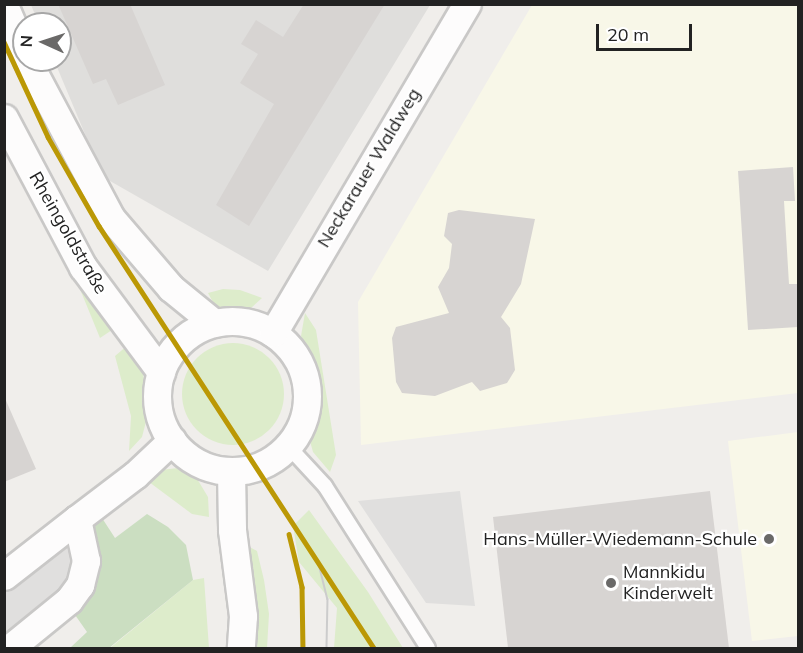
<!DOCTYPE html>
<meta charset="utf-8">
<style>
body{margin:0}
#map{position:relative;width:803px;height:653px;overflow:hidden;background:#f0eeeb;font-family:Mulish,sans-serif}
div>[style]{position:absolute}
.residential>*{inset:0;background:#dfdedc}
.education>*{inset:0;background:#f8f7e8}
.grass>*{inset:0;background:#ddeccb}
.round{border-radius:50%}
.forest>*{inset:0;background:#cbdec1}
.parking>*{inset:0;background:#e0dfde}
.building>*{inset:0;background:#d7d4d2}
.roads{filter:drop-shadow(2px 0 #c9c8c7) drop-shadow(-2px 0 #c9c8c7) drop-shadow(0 2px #c9c8c7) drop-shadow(0 -2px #c9c8c7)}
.lane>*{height:14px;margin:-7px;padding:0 7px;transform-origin:7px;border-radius:7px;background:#fdfcfc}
.street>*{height:27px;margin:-13.5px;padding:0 13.5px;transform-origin:13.5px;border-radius:13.5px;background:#fdfcfc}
.street>.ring{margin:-13.5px;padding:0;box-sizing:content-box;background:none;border:27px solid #fdfcfc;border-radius:50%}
.tram>*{height:1.5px;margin:-0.75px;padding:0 0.75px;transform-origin:0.75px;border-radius:0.75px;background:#ccc}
.tram-1>*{height:4.5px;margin:-2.25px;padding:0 2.25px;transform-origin:2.25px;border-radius:2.25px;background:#bb9805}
.dots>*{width:16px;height:16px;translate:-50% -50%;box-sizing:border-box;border:3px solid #fff;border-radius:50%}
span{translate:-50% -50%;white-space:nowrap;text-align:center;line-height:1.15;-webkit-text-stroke:4.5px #fff;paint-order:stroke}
.street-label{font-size:18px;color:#222}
.poi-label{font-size:18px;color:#222}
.right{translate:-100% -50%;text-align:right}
.left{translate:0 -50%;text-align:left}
.frame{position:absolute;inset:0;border:6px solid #222;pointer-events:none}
.north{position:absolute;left:12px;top:12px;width:60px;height:60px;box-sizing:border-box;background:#fff;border:2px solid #a7a7a7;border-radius:50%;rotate:273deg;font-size:16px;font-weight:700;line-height:24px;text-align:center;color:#222}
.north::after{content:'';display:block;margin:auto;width:21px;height:27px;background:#6a6968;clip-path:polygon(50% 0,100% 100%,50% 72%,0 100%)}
.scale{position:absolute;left:596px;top:24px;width:96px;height:27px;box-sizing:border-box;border:3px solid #222;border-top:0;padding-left:8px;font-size:18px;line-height:21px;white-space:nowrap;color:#222;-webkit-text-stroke:4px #fff;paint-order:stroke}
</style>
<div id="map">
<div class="residential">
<i style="clip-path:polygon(31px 5px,430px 5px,268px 271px,103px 177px,54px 60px,60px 60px,60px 24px,39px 24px)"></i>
</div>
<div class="education">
<i style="clip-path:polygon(532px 5px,798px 5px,798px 393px,361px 445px,358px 302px)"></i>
<i style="clip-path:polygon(798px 432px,798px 636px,752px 641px,728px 441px)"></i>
</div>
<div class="grass">
<i style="clip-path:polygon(73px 272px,115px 328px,100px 338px)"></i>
<i style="clip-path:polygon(223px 289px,240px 290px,262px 298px,251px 308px,233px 311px,215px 306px,208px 293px)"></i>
<i style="clip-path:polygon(305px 313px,316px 330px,336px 455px,330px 472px,313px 452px,308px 434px,318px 411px,318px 389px,301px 336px)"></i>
<i class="round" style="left:182px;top:343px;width:102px;height:102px"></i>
<i style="clip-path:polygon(128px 345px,142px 364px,148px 414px,142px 437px,129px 451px,131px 416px,115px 356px)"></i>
<i style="clip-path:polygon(178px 468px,196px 477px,208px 497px,209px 517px,192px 514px,149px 482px,161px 470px)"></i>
<i style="clip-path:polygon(309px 510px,368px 592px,403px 648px,334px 648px,337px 608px,299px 562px,293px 526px)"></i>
<i style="clip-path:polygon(246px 545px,257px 551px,264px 580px,269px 614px,267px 648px,255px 648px,254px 585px)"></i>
<i style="clip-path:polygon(204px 578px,209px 648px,110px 648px,193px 580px)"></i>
</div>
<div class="forest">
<i style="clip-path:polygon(147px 514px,168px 527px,186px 545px,193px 580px,109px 648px,70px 648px,87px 632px,73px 612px,97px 585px,98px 558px,90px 526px,102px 518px,115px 538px)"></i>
</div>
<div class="parking">
<i style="clip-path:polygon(460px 491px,475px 606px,426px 603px,358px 501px)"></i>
<i style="clip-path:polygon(72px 530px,76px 544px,71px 581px,5px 645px,5px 583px)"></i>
</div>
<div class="building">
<i style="clip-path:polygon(58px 4px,130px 4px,165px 85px,118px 105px,106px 79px,93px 84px)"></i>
<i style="clip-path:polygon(304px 4px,385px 4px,249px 226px,216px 205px,274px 104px,240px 83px,258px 54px,241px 44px,256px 20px,283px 37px)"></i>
<i style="clip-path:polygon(793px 167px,795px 201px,784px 201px,789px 284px,798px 284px,798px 327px,748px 330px,738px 171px)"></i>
<i style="clip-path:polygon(459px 210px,535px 219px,521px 284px,501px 317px,510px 328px,515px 370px,507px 383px,480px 391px,472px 382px,435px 396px,402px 393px,396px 382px,392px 338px,396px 327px,449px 313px,438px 287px,449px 268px,452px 244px,444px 236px,448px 213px)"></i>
<i style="clip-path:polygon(4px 396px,36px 469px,4px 482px)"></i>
<i style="clip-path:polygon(710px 491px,729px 648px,508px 648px,493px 517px)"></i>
</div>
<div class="roads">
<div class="lane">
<i style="left:288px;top:446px;width:54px;rotate:47.2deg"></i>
<i style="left:325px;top:486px;width:192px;rotate:57.6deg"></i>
</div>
<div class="street">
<i style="left:4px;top:5px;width:51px;rotate:66.9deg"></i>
<i style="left:27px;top:60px;width:179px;rotate:62deg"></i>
<i style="left:111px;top:218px;width:92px;rotate:49.4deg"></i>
<i style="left:171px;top:288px;width:55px;rotate:39.1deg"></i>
<i style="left:4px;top:118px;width:169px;rotate:62.1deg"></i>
<i style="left:83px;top:267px;width:131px;rotate:53.4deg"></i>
<i class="ring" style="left:157px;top:321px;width:123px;height:123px"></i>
<i style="left:273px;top:333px;width:382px;rotate:-59.5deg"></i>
<i style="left:231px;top:471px;width:59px;rotate:89deg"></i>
<i style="left:232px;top:530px;width:87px;rotate:82.7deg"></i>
<i style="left:243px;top:616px;width:32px;rotate:94deg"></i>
<i style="left:4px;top:576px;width:93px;rotate:-38deg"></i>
<i style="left:10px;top:648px;width:76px;rotate:-39.1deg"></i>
<i style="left:69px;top:600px;width:19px;rotate:-54deg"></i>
<i style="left:80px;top:585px;width:25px;rotate:-76deg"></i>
<i style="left:86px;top:561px;width:43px;rotate:-102.1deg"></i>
<i style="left:77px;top:519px;width:73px;rotate:-37.2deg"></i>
<i style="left:135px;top:475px;width:51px;rotate:-43.4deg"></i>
</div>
</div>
<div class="tram">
<i style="left:319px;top:564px;width:36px;rotate:76deg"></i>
<i style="left:328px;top:599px;width:49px;rotate:91.2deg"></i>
</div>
<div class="tram-1">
<i style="left:4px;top:42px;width:105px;rotate:65.1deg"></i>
<i style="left:48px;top:137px;width:103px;rotate:60.2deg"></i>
<i style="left:99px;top:226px;width:504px;rotate:56.91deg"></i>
<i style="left:289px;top:534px;width:55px;rotate:76.2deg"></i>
<i style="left:302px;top:587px;width:61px;rotate:89.1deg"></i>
</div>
<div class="dots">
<i style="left:769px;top:539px;background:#6a6968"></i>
<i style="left:611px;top:583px;background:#6a6968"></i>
</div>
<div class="street-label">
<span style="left:369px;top:168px;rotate:-59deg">Neckarauer Waldweg</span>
<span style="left:68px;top:233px;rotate:60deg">Rheingoldstraße</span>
</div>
<div class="poi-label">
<span class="right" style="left:757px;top:539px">Hans-Müller-Wiedemann-Schule</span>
<span class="left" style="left:623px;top:583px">Mannkidu<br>Kinderwelt</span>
</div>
<div class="frame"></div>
<div class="north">N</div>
<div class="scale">20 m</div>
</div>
